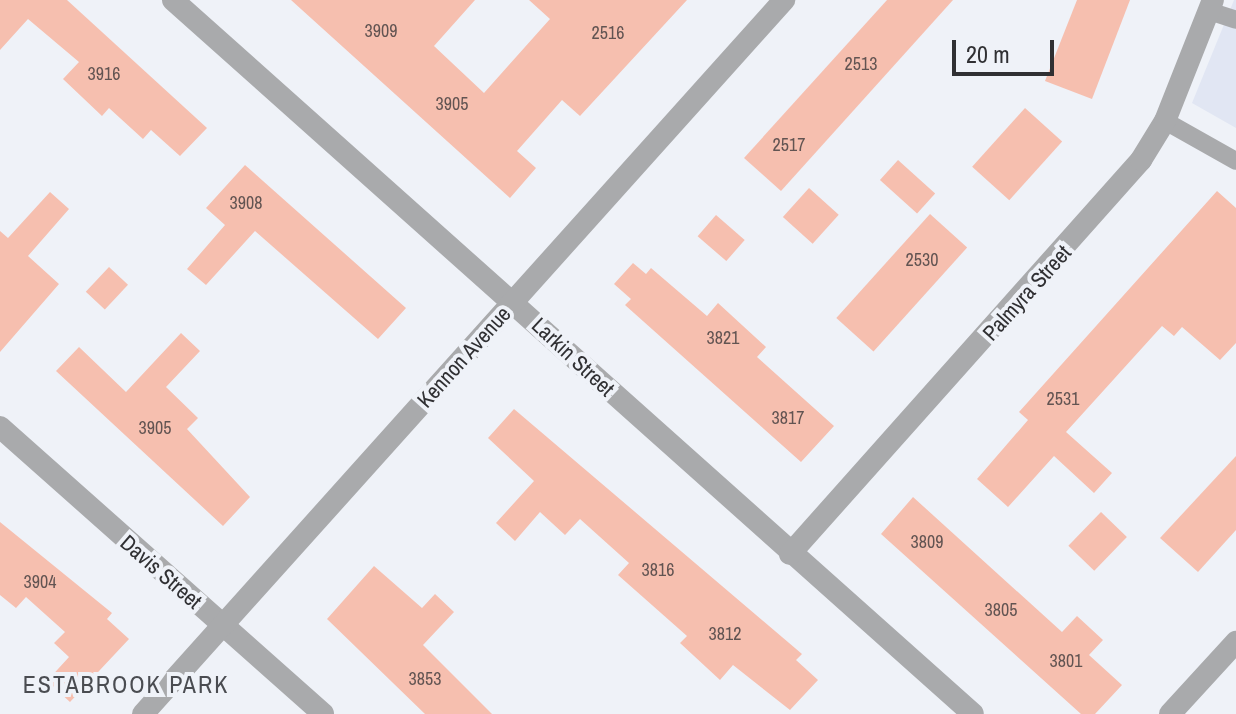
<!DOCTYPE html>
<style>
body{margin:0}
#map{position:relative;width:1236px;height:714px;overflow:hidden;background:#eff2f8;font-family:"Archivo Narrow",sans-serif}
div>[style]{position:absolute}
.built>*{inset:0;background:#e1e6f3}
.building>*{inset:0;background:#f6bfaf;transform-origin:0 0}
.service>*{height:18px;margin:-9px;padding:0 9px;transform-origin:9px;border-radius:9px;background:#a9aaac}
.minor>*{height:22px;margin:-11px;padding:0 11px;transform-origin:11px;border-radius:11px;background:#a9aaac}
span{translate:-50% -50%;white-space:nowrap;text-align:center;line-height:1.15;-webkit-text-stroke:8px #eff2f8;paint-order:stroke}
.number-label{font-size:18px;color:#625452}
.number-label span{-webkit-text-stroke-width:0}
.street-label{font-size:22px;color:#303033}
.neighbourhood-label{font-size:24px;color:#4a4c51;letter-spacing:2px}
.scale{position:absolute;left:952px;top:40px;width:102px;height:36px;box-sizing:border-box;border:4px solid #303033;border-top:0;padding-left:10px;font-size:24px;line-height:28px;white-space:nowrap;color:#303033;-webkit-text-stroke:6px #eff2f8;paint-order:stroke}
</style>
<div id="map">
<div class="built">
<i style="clip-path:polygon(1234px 0,1236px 0,1236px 128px,1192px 103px)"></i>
</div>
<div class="building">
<i style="clip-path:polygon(0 0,67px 0,207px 128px,180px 156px,151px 130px,143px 139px,109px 108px,102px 116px,63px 79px,79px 62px,28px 19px,0 50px)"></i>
<i style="clip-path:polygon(291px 0,475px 0,434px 46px,484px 93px,550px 19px,529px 0,687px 0,580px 116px,562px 100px,517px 151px,536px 168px,510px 198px)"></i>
<i style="clip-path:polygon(887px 0,953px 0,781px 191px,744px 158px)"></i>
<i style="clip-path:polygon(1077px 0,1130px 0,1092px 99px,1045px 81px)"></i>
<i style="left:1025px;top:108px;width:50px;height:79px;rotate:42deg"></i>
<i style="left:898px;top:160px;width:50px;height:27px;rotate:42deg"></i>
<i style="clip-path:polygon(245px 165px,406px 308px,378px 339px,255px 231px,206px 285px,187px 269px,225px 225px,206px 208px)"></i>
<i style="left:809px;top:188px;width:40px;height:39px;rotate:42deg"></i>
<i style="clip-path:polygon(1217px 191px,1236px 208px,1236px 343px,1220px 360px,1182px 327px,1174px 336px,1162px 326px,1066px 432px,1112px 473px,1094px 493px,1054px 456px,1008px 507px,977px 479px,1028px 420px,1019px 412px)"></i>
<i style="clip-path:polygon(50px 192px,69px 209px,28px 256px,59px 284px,0 352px,0 231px,8px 238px)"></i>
<i style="left:930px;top:214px;width:50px;height:140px;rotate:42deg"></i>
<i style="left:716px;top:215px;width:38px;height:28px;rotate:41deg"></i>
<i style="clip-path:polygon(633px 263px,646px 274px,651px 268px,707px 316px,718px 303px,766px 347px,757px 357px,834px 426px,801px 462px,625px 305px,631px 299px,614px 284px)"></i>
<i style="left:109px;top:267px;width:26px;height:34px;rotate:43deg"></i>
<i style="clip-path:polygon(181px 333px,200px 351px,166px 387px,198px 418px,187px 429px,250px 497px,223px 526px,56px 371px,79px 347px,126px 392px)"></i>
<i style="clip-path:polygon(514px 409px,802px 654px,796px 660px,818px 680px,790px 710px,733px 665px,720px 680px,680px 643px,687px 636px,618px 575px,629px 563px,580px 519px,565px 535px,540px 512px,515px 541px,496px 523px,534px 481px,488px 438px)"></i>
<i style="clip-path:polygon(1236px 456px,1236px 530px,1198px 572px,1160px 538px)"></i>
<i style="clip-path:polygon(913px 497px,1062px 632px,1077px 616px,1103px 640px,1089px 655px,1122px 685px,1095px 714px,1081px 714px,881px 534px)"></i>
<i style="left:1101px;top:512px;width:36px;height:47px;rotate:44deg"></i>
<i style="clip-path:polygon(0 522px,112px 613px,107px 619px,129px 639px,70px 702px,47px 681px,69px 657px,54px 643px,65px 632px,26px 597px,16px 608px,0 595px)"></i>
<i style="clip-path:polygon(374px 566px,422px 608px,435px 594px,454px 612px,423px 645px,492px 714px,425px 714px,327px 619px)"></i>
</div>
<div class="service">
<i style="left:1209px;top:11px;width:28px;rotate:18deg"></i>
<i style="left:1165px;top:121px;width:81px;rotate:29.4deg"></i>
</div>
<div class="minor">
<i style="left:173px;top:0;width:1072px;rotate:41.75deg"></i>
<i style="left:0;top:427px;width:432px;rotate:41.6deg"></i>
<i style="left:790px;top:554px;width:528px;rotate:-48.3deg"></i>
<i style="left:1141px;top:160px;width:46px;rotate:-58.4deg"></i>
<i style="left:1165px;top:121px;width:130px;rotate:-68.4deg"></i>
<i style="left:143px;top:714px;width:960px;rotate:-48.08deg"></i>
<i style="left:1170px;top:714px;width:98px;rotate:-47.5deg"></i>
</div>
<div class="number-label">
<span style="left:381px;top:31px">3909</span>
<span style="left:608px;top:33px">2516</span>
<span style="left:861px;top:64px">2513</span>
<span style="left:104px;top:74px">3916</span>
<span style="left:452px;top:104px">3905</span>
<span style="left:789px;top:145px">2517</span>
<span style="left:246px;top:203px">3908</span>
<span style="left:922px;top:260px">2530</span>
<span style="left:723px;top:338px">3821</span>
<span style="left:1063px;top:399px">2531</span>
<span style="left:788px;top:418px">3817</span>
<span style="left:155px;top:428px">3905</span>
<span style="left:927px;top:542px">3809</span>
<span style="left:658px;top:570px">3816</span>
<span style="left:40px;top:582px">3904</span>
<span style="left:1001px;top:610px">3805</span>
<span style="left:725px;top:634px">3812</span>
<span style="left:1066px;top:661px">3801</span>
<span style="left:425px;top:679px">3853</span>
</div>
<div class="street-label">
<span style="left:1027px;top:293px;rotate:-48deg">Palmyra Street</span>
<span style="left:464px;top:357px;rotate:-48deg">Kennon Avenue</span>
<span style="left:573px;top:357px;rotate:43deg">Larkin Street</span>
<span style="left:161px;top:572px;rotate:41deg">Davis Street</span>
</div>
<div class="neighbourhood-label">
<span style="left:126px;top:685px">ESTABROOK PARK</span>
</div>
<div class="scale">20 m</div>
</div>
